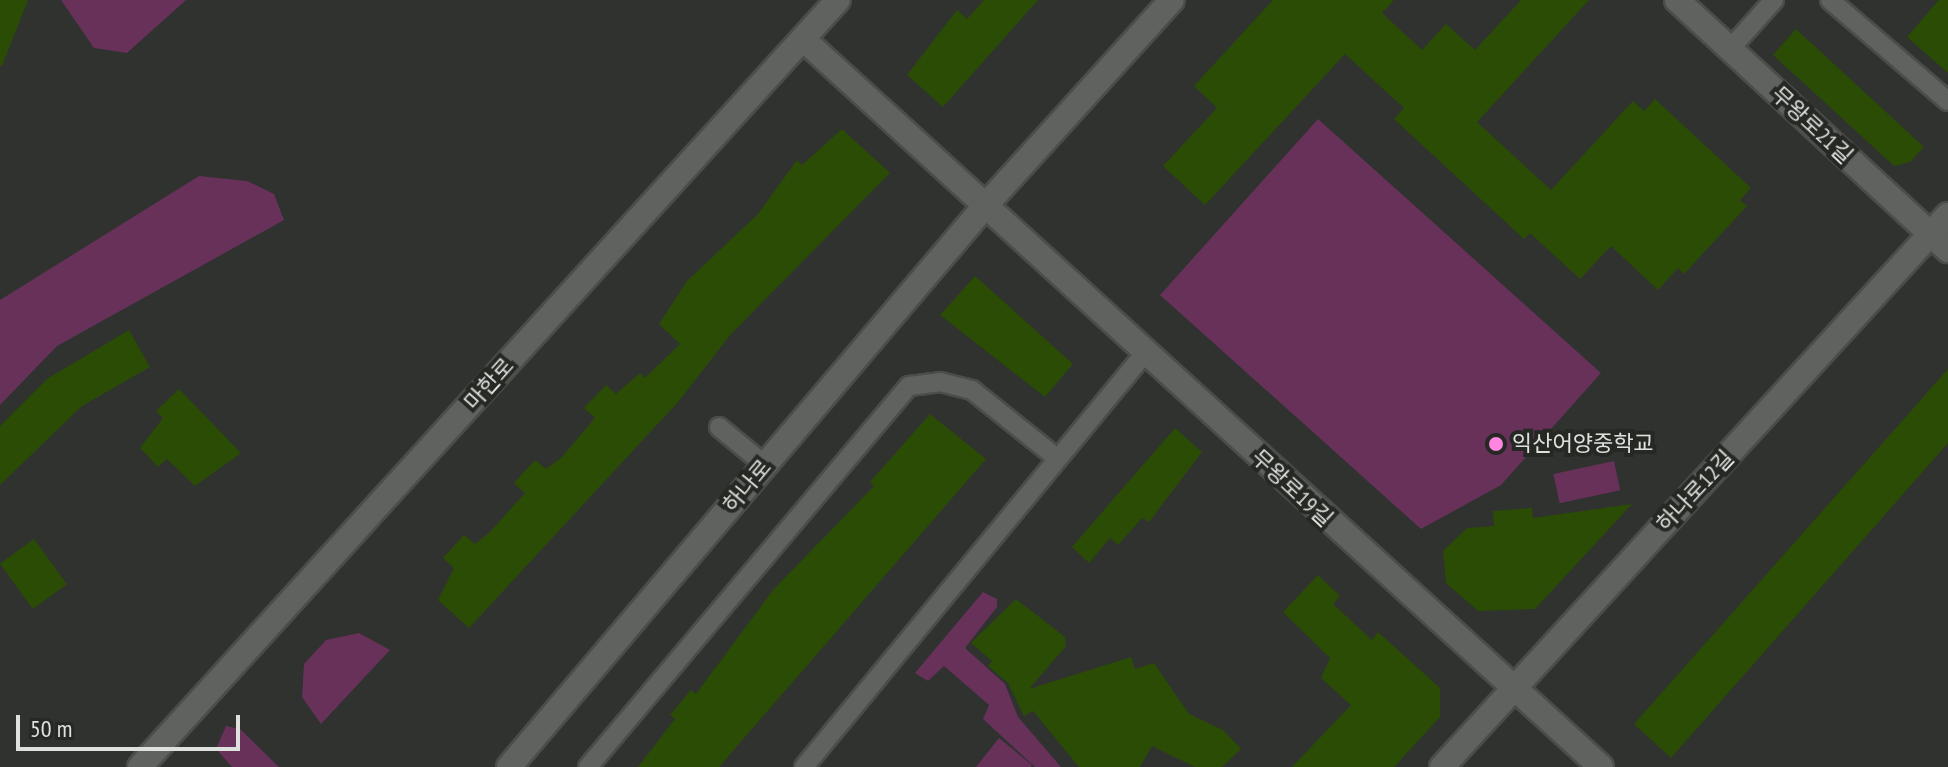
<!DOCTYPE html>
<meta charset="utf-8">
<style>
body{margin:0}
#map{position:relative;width:1948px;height:767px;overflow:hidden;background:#2f322e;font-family:"PT Sans Narrow","Noto Sans KR",sans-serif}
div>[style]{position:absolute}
.green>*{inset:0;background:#67315a;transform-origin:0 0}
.building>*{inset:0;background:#2b4c05;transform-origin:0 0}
.roads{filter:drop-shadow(2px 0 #4c4d4a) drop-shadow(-2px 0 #4c4d4a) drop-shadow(0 2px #4c4d4a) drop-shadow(0 -2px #4c4d4a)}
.lane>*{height:18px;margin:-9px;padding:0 9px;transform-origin:9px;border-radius:9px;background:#5f625e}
.street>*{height:24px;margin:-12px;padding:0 12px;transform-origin:12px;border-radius:12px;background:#5f625e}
.dots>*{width:22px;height:22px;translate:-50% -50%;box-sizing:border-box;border:4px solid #262824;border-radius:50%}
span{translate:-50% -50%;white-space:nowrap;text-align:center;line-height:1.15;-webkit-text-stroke:8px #262824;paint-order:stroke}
.street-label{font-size:22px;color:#dfe1de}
.poi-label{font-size:22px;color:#dfe1de}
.left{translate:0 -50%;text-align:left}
.scale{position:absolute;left:16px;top:715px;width:224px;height:36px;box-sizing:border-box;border:4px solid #dfe1de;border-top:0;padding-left:10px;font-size:24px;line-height:28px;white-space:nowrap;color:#dfe1de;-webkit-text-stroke:6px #262824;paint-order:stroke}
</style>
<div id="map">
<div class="green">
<i style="clip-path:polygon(61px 0,186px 0,127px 53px,94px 48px)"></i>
<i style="clip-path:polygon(1318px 119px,1601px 373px,1501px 485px,1421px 529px,1160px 295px)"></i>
<i style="clip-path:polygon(199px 176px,247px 181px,274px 194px,284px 220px,57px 346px,0 405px,0 300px)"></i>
<i style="left:1614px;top:461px;width:30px;height:62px;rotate:78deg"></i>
<i style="clip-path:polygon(983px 592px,997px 599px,997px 607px,965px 648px,1005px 684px,1018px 717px,1061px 767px,1035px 767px,983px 719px,989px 705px,944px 666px,928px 681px,915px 673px)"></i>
<i style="clip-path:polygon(359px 633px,390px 650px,321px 724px,302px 697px,304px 664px,326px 640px)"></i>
<i style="clip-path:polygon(226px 726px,240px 729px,279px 767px,232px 767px,216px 749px)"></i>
<i style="clip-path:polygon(999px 738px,1032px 765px,1031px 767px,976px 767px)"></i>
</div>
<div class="building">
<i style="clip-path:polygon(0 0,28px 0,2px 66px,0 66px)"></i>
<i style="clip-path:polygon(984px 0,1038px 0,943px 107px,907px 75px,957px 10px,967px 19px)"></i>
<i style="clip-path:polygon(1273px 0,1394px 0,1382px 13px,1422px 50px,1446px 24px,1475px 50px,1521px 0,1589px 0,1477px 122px,1551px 190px,1633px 101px,1644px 111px,1655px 99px,1751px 188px,1740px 200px,1747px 206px,1684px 274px,1678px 268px,1658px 290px,1611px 246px,1580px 279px,1530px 233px,1524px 239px,1394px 119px,1404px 108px,1345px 54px,1205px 205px,1163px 166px,1217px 108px,1194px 86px)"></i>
<i style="clip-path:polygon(1939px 0,1948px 0,1948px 73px,1907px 37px)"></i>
<i style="clip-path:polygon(1796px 29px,1924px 147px,1910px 162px,1894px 166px,1773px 55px)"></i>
<i style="clip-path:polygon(842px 129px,890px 173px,731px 334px,678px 402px,469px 628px,438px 600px,454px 568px,443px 558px,464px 535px,475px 544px,490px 532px,525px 493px,514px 483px,535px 460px,546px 469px,561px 458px,595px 418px,584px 408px,606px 385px,616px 394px,640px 373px,645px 378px,680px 344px,659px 324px,687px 281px,758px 214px,797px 160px,802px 165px)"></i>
<i style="clip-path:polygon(975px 276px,1073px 364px,1045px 397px,940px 315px)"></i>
<i style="clip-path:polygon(129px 330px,150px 367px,82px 406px,0 485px,0 426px,47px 379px)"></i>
<i style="clip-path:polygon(1948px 369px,1948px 443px,1671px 758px,1634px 724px)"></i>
<i style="clip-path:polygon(179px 389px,241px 453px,195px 486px,167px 459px,158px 467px,140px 448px,163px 418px,156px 411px)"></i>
<i style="clip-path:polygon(930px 414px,986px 459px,719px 767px,638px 767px,675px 719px,670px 715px,691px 690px,696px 694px,773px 590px,874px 486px,870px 482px)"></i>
<i style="clip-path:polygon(1175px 428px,1202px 452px,1149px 522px,1142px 518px,1118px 545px,1110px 538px,1089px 563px,1072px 547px)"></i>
<i style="clip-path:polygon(1632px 504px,1535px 609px,1478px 611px,1446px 583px,1443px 551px,1467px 528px,1494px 526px,1493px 511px,1532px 508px,1533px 518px)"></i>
<i style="left:34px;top:539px;width:56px;height:42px;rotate:54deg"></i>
<i style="clip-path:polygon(1318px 575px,1340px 596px,1333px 604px,1372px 640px,1378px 632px,1440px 688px,1440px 717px,1394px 767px,1292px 767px,1351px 705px,1321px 678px,1330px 658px,1283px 612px)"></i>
<i style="clip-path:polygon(1016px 599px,1065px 637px,1066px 646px,1029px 689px,1131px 657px,1135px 669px,1154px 663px,1189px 714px,1223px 730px,1241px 749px,1222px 767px,1195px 767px,1152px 746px,1140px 767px,1079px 767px,1033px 711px,1024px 716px,1008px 683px,988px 666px,992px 661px,971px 643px)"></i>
</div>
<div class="roads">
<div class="lane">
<i style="left:1830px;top:0;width:155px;rotate:40.6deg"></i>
<i style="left:1730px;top:49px;width:66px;rotate:-48.1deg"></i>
<i style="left:719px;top:427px;width:60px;rotate:39.6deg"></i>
<i style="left:588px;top:767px;width:498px;rotate:-49.9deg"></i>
<i style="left:909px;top:386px;width:31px;rotate:-7deg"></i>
<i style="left:940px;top:382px;width:33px;rotate:14deg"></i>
<i style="left:972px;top:390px;width:110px;rotate:38.7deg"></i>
<i style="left:804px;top:767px;width:536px;rotate:-50.52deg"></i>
</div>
<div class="street">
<i style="left:1677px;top:0;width:369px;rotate:42.7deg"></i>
<i style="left:803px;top:39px;width:1080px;rotate:42.37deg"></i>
<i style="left:140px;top:767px;width:1037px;rotate:-47.7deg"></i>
<i style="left:509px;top:767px;width:736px;rotate:-49.69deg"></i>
<i style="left:985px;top:206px;width:278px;rotate:-47.8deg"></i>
<i style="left:1442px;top:767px;width:749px;rotate:-47.49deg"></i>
</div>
</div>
<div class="dots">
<i style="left:1496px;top:444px;background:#fe86e1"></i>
</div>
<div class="street-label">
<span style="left:1812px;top:125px;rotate:43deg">무왕로21길</span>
<span style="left:489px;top:384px;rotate:-48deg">마한로</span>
<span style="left:747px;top:486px;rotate:-50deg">하나로</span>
<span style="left:1292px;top:488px;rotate:43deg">무왕로19길</span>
<span style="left:1695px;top:491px;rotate:-47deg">하나로12길</span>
</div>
<div class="poi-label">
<span class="left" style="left:1512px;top:444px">익산어양중학교</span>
</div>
<div class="scale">50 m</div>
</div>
